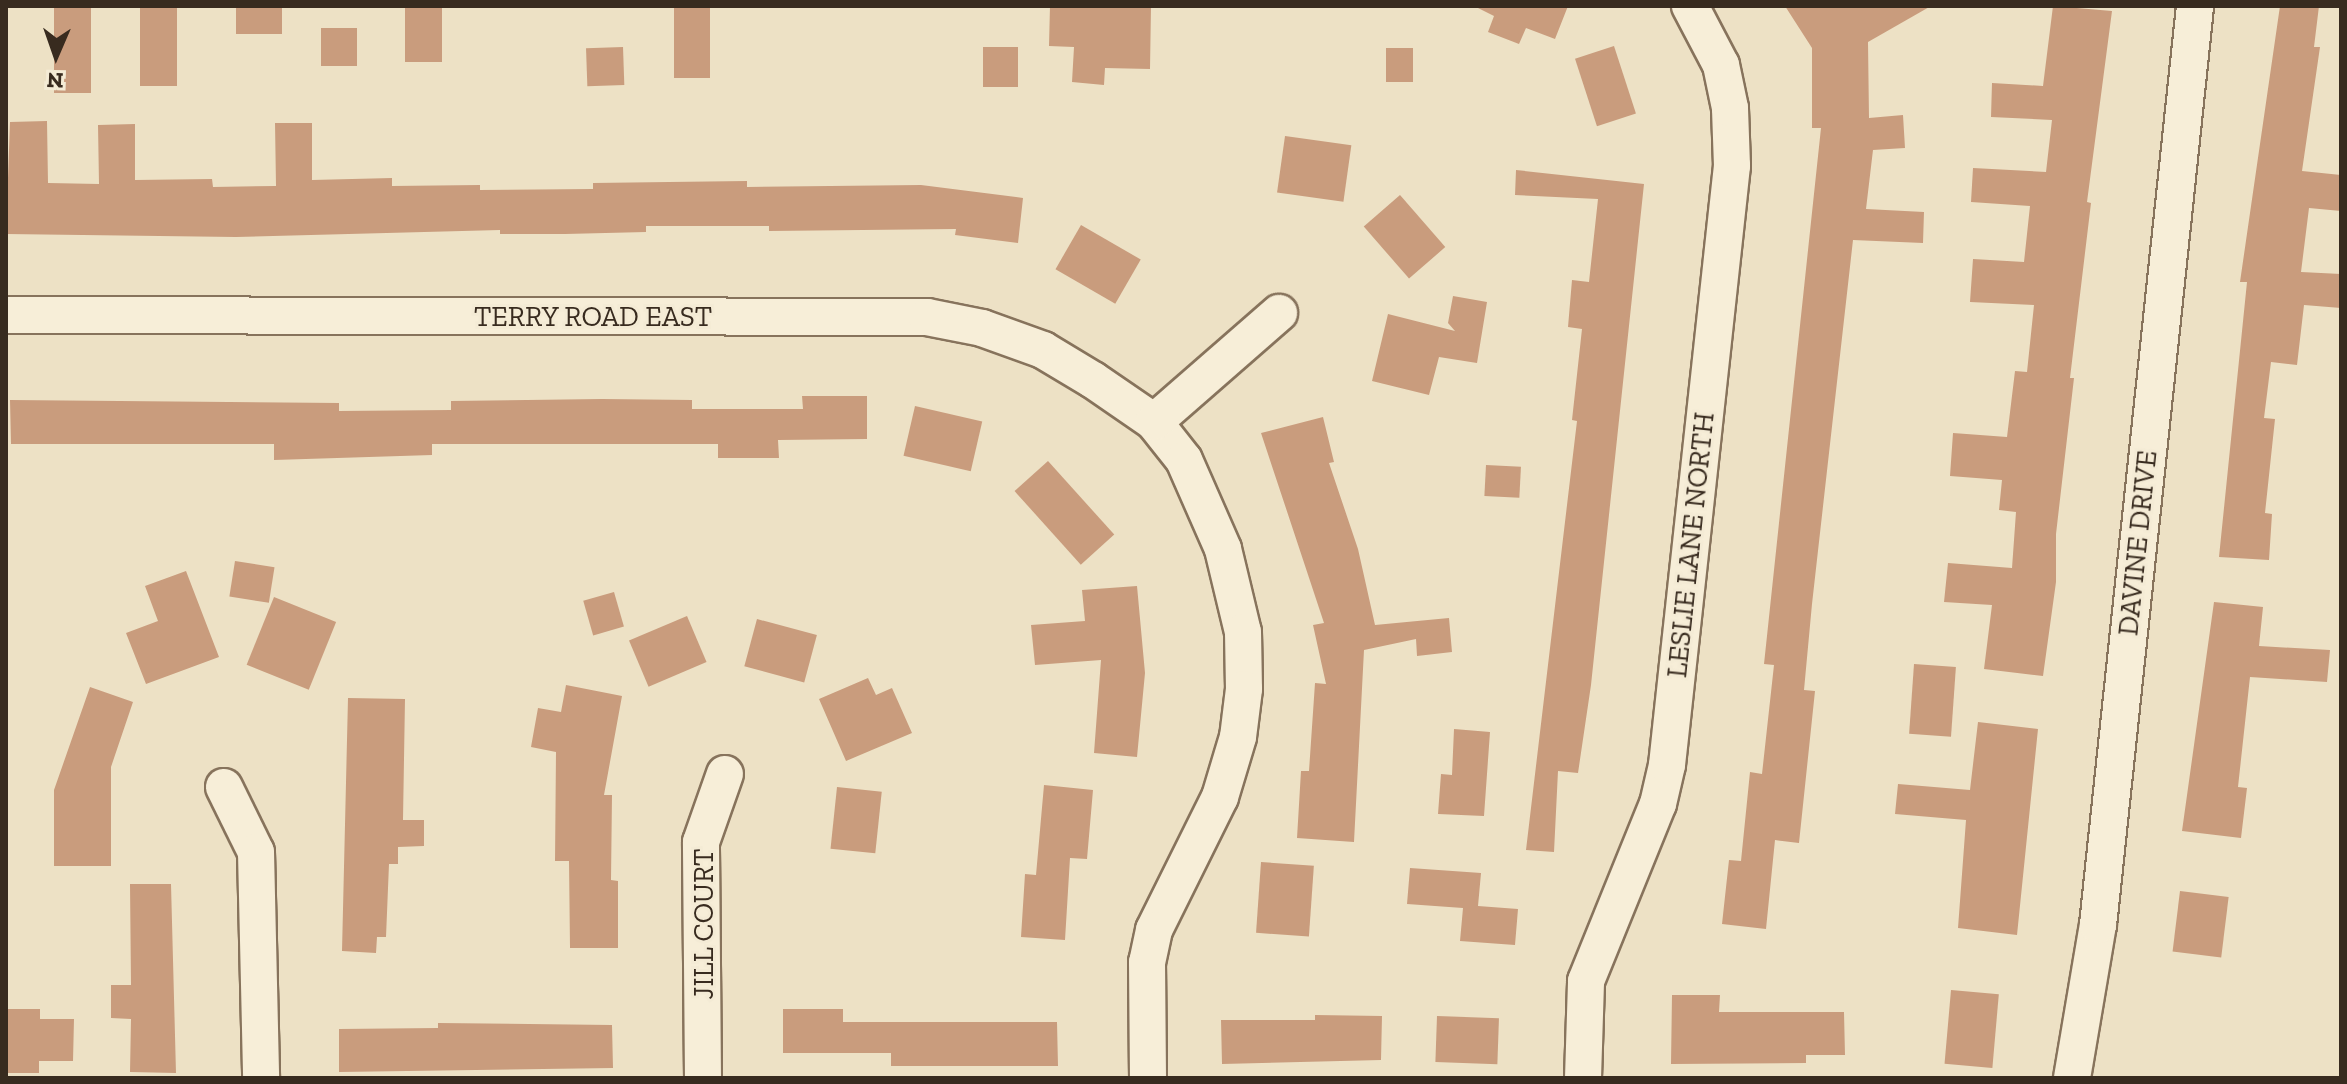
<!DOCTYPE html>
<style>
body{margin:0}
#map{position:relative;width:2347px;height:1084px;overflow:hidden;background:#ede1c5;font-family:"Zilla Slab",serif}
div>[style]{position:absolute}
.building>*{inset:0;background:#c99c7d;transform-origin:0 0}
.roads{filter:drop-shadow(2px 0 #87735c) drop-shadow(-2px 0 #87735c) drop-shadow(0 2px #87735c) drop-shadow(0 -2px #87735c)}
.street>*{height:36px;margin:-18px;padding:0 18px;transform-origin:18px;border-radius:18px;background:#f7eed8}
span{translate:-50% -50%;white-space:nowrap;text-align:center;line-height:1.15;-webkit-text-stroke:6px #f4ebd5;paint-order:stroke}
.street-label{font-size:28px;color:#382b1f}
.frame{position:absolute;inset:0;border:8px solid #382b1f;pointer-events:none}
.north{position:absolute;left:16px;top:16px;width:80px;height:80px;-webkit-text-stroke:6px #f4ebd5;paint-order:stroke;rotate:182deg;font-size:22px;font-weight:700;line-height:32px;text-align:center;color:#382b1f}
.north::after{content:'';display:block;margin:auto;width:28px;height:36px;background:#382b1f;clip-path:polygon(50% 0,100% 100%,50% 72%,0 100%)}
</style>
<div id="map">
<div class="building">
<i style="left:54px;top:6px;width:37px;height:87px"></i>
<i style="left:140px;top:6px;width:37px;height:80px"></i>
<i style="left:236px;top:6px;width:46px;height:28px"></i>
<i style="left:405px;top:6px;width:37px;height:56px"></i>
<i style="left:674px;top:6px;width:36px;height:72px"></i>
<i style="clip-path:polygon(1050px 6px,1151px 6px,1150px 69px,1105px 68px,1104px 85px,1072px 82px,1074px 47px,1049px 46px)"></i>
<i style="clip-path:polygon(1474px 6px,1568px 6px,1555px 39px,1526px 28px,1519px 44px,1488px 32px,1494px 16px)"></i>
<i style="clip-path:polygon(1785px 6px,1931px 6px,1868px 42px,1869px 118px,1903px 115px,1905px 148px,1873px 150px,1866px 209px,1924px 212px,1923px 243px,1853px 240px,1812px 604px,1804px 690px,1815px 691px,1799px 843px,1775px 840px,1766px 929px,1722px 924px,1729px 860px,1741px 861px,1750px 772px,1762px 774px,1774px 665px,1764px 664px,1821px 128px,1812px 128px,1812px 48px)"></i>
<i style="clip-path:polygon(2053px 6px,2112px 11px,2087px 202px,2091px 203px,2070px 378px,2074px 378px,2056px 534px,2056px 582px,2043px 676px,1984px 669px,1992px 605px,1944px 602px,1948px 563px,2012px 568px,2016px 512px,1999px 510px,2002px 480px,1950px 476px,1953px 433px,2007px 437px,2015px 371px,2027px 372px,2034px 305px,1970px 302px,1973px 259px,2024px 262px,2030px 206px,1971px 202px,1973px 168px,2046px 172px,2052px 120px,1991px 117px,1992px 83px,2043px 86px)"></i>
<i style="clip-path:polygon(2280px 6px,2319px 6px,2314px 47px,2320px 47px,2302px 171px,2341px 175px,2341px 211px,2309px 208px,2301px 272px,2341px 274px,2341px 308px,2304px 305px,2297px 365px,2271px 362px,2264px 418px,2275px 419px,2265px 513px,2272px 514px,2269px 560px,2219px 557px,2247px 282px,2240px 282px)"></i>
<i style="left:321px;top:28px;width:36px;height:38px"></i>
<i style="left:1614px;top:46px;width:71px;height:41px;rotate:72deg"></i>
<i style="left:623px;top:47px;width:38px;height:37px;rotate:88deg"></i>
<i style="left:983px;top:47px;width:35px;height:40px"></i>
<i style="left:1386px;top:48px;width:27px;height:34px"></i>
<i style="clip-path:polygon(47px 121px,48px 183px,99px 184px,98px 125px,135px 124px,135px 180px,212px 179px,213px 187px,276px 186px,275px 123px,312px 123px,312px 180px,392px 178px,392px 186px,480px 185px,480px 190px,593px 189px,593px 183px,669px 182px,747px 181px,747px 187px,921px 185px,1023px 198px,1018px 243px,955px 235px,956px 229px,769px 231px,769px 226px,646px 226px,646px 232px,565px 234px,500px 234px,500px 230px,236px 237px,6px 234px,10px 122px)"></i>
<i style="left:1285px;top:136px;width:67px;height:57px;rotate:8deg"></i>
<i style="clip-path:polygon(1516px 170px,1644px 184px,1591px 685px,1578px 773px,1558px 771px,1554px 852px,1526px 850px,1577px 421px,1572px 420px,1582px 329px,1568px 327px,1572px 280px,1589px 282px,1598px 199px,1515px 195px)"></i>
<i style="left:1400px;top:195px;width:69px;height:48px;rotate:49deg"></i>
<i style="left:1081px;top:225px;width:69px;height:51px;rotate:30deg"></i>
<i style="clip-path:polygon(1453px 296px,1487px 302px,1477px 363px,1439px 357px,1429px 395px,1372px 381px,1388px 314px,1455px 331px,1448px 323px)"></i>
<i style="clip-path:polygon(802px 396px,867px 396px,867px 439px,778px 440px,779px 458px,718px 458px,718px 444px,432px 444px,432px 455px,274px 460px,274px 444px,11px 444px,10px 400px,339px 403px,339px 411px,451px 410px,451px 401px,602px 399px,692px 400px,692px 409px,803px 409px)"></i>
<i style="left:915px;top:406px;width:69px;height:51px;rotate:13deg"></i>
<i style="clip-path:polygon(1323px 417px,1334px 462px,1329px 463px,1358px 549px,1375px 625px,1449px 618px,1452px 652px,1417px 656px,1416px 639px,1364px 650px,1354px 842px,1297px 838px,1301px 771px,1309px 771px,1315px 683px,1326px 684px,1313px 625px,1324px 623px,1261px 433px)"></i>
<i style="left:1048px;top:461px;width:99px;height:45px;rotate:48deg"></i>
<i style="left:1486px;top:465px;width:35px;height:31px;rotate:3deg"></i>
<i style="left:235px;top:561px;width:40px;height:36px;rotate:9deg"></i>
<i style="clip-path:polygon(186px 571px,219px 657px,146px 684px,126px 633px,158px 621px,145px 586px)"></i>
<i style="clip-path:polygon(1137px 586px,1145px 673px,1137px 757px,1094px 753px,1101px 660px,1035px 665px,1031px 625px,1085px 621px,1082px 590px)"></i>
<i style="left:614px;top:592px;width:36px;height:32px;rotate:74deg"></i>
<i style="left:274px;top:597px;width:67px;height:73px;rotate:22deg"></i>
<i style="clip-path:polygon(2214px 602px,2263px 607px,2259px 646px,2330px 650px,2327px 682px,2250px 677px,2238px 787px,2247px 788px,2241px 838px,2182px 831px)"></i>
<i style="left:687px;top:616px;width:50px;height:63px;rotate:67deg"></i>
<i style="left:757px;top:619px;width:62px;height:49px;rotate:15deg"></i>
<i style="left:1914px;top:664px;width:42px;height:70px;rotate:4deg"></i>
<i style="clip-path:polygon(868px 678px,876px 695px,892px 688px,912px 733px,846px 761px,819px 699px)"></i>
<i style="clip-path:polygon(566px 685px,622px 696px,604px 795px,612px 795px,611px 880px,618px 881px,618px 948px,570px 948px,569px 861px,555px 861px,556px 752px,531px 747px,538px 708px,561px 712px)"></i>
<i style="clip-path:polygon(90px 687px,133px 702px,111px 767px,111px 866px,54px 866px,54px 790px)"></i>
<i style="clip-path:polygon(348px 698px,405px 699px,403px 820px,424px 820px,424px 846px,398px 847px,398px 864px,389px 864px,386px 937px,377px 937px,376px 953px,342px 951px)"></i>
<i style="clip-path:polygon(1978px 722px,2038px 729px,2017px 935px,1958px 928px,1966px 820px,1895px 814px,1898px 784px,1970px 790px)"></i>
<i style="clip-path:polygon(1454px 729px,1490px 732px,1484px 816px,1438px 814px,1441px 774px,1452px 775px)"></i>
<i style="clip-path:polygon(1044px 785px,1093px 790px,1087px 859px,1070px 858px,1065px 940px,1021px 937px,1025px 874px,1036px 875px)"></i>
<i style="left:837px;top:787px;width:45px;height:62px;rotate:6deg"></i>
<i style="left:1261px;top:862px;width:53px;height:71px;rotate:4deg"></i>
<i style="clip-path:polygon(1410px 868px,1481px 873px,1478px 906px,1518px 909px,1515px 945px,1460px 941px,1463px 908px,1407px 904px)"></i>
<i style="clip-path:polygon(130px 884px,171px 884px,176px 1073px,130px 1072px,131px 1019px,111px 1018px,111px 985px,131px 985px)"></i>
<i style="left:2180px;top:891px;width:49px;height:61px;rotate:7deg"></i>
<i style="left:1951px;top:990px;width:48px;height:74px;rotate:5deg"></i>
<i style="clip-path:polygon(1672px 995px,1720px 995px,1719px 1012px,1844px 1012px,1845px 1055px,1806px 1055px,1806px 1063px,1671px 1064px)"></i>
<i style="clip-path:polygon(6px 1009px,40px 1009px,40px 1019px,74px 1019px,73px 1061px,39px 1061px,39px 1073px,6px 1073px)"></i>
<i style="clip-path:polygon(783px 1009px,843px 1009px,843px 1022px,1057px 1022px,1058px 1066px,891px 1066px,891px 1053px,783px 1053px)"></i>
<i style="clip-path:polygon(1315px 1015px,1382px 1016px,1381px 1060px,1222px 1064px,1221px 1020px,1315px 1020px)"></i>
<i style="left:1437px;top:1016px;width:62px;height:46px;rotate:2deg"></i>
<i style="clip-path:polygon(438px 1023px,612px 1025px,613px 1068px,339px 1072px,339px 1029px,438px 1028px)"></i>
</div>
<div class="roads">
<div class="street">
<i style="left:6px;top:315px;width:921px;rotate:0.12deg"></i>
<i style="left:927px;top:317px;width:56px;rotate:11.3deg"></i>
<i style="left:982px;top:328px;width:65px;rotate:19.8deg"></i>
<i style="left:1043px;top:350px;width:58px;rotate:31deg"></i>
<i style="left:1093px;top:380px;width:74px;rotate:34.5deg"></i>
<i style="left:1154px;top:422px;width:48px;rotate:51.7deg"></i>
<i style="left:1184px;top:460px;width:97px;rotate:66.3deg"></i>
<i style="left:1223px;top:549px;width:85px;rotate:76.5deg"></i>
<i style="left:1243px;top:632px;width:57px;rotate:89deg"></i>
<i style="left:1244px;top:689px;width:48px;rotate:97.1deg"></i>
<i style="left:1238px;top:737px;width:63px;rotate:106.7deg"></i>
<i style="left:1220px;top:797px;width:148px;rotate:116.4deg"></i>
<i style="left:1154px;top:930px;width:33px;rotate:102deg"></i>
<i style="left:1147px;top:962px;width:116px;rotate:89.5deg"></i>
<i style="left:1154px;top:422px;width:166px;rotate:-41.1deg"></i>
<i style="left:224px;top:787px;width:72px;rotate:63.8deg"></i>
<i style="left:256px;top:852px;width:226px;rotate:88.7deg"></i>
<i style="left:703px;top:1078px;width:236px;rotate:-90.5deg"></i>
<i style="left:701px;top:842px;width:72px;rotate:-70.6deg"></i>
<i style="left:1583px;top:1078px;width:97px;rotate:-88.2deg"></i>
<i style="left:1586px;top:981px;width:191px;rotate:-67.9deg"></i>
<i style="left:1658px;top:804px;width:40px;rotate:-77deg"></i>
<i style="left:1667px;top:765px;width:603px;rotate:-83.81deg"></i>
<i style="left:1732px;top:166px;width:58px;rotate:-92deg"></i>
<i style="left:1730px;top:108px;width:44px;rotate:-101.8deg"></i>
<i style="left:1721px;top:65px;width:67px;rotate:-117.7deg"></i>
<i style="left:2072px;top:1078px;width:155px;rotate:-80.4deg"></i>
<i style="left:2098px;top:925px;width:924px;rotate:-83.97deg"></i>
</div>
</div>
<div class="street-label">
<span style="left:593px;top:317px">TERRY ROAD EAST</span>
<span style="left:2138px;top:543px;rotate:-84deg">DAVINE DRIVE</span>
<span style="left:1691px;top:545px;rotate:-84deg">LESLIE LANE NORTH</span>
<span style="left:704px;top:924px;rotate:-90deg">JILL COURT</span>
</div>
<div class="frame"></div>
<div class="north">N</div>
</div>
